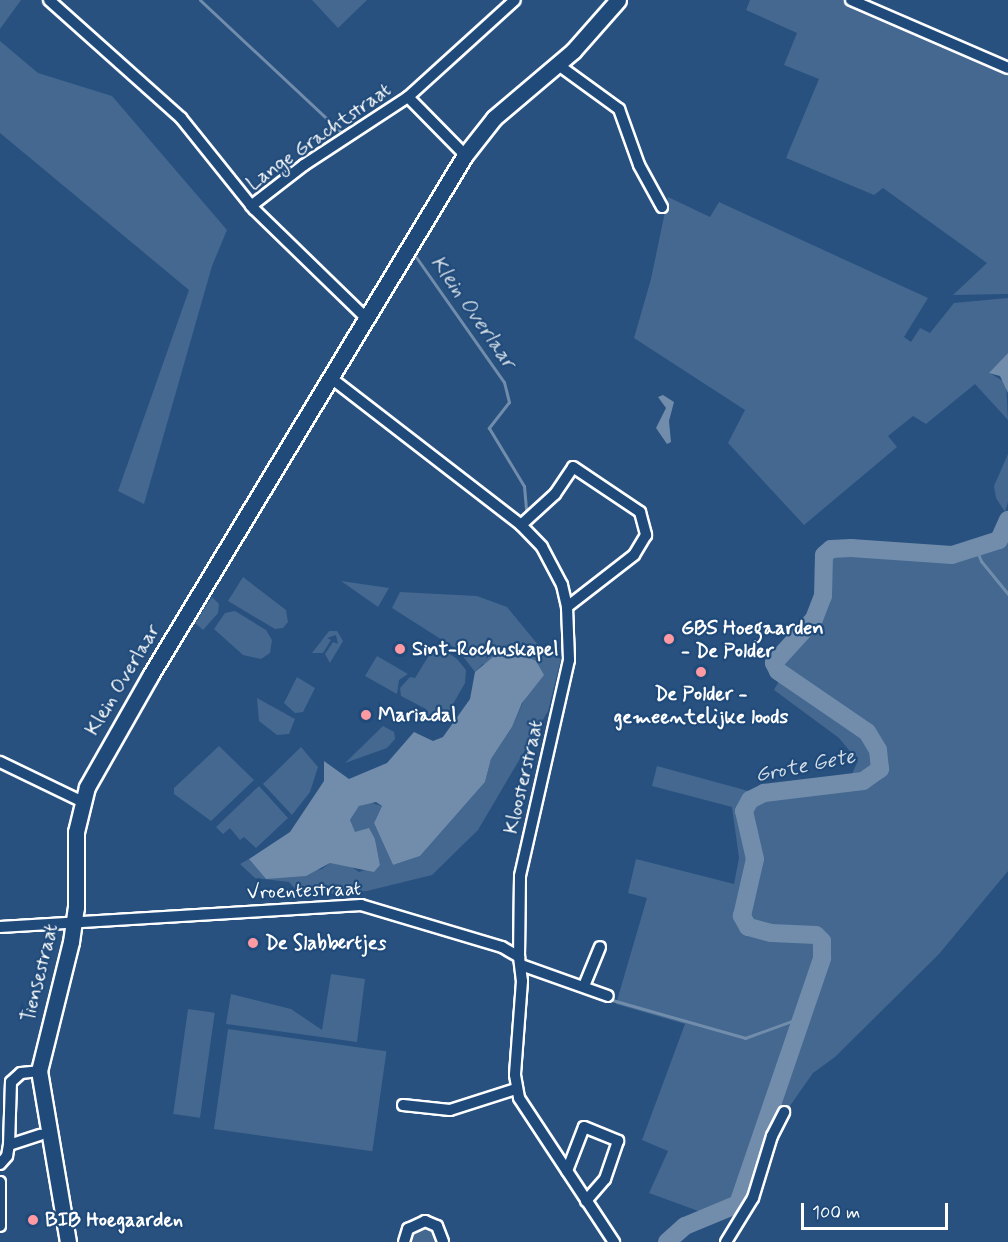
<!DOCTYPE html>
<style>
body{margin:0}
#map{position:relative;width:1008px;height:1242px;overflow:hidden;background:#28517f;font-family:Mynerve,sans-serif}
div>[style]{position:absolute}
.green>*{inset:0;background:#446890;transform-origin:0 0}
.water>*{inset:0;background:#718dab}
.stream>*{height:3px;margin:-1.5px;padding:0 1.5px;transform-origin:1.5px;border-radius:1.5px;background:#718dab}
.river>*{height:18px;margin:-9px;padding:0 9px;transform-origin:9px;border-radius:9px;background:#718dab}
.roads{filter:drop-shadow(2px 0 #fff) drop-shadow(-2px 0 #fff) drop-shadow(0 2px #fff) drop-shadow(0 -2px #fff)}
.street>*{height:10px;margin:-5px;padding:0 5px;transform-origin:5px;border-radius:5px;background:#1f4a7a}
.secondary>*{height:15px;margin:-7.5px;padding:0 7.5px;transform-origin:7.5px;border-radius:7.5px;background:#1f4a7a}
.dots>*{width:16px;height:16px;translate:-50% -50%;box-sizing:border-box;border:3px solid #1f4a7a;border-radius:50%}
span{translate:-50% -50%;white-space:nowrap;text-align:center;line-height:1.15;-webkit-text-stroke:4.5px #1f4a7a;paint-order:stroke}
.street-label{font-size:20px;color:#fff}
.poi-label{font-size:20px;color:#fff;font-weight:700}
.left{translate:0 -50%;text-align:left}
.water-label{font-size:21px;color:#d4dde6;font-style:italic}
.scale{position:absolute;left:801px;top:1203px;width:147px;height:27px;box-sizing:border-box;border:3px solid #fff;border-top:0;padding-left:8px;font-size:18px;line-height:21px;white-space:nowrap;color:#fff;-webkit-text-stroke:4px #1f4a7a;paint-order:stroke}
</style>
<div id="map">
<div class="green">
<i style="clip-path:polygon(0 0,21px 0,0 29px)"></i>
<i style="clip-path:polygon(312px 0,367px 0,338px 28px)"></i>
<i style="clip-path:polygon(750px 0,843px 0,1008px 71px,1008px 294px,953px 295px,987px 263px,883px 188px,874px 195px,786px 158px,819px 79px,784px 65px,797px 33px,746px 10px)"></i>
<i style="clip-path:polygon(0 41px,38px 73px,112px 96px,227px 230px,212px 266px,144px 504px,118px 491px,189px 290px,0 133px)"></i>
<i style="clip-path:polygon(668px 197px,710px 217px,719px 202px,928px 298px,904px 337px,911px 342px,920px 328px,930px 333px,954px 303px,1008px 298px,1008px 353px,990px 373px,1006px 383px,1008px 420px,975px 384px,926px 424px,913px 416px,888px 436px,897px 447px,804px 525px,728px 443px,745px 410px,634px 338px,651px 279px)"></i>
<i style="clip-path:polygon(1008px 454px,1008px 502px,1005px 512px,996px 498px,994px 486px)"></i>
<i style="clip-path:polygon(1008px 531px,1008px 871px,939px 954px,835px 1057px,813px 1073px,787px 1110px,776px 1105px,792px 1047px,824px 966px,826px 943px,814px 930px,767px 929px,752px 925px,747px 919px,745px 911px,759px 858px,751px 809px,763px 797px,773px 795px,861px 789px,878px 779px,885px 763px,879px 740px,873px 731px,785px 671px,785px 659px,821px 621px,832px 555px,923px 560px,980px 555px,995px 549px)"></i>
<i style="clip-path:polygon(243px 577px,286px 610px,288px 622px,283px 628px,275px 629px,228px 601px)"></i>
<i style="clip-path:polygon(341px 581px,389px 588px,378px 607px)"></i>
<i style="clip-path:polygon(400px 592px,477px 596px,507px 607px,544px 652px,561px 659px,548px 711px,478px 830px,432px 875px,367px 891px,302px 896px,289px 882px,255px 878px,240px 864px,249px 859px,266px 879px,322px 869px,330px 863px,347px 864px,359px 872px,380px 865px,375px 839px,354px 832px,350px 820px,359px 806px,369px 802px,382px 806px,374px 823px,393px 865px,420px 856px,485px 782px,491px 759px,512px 727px,528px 691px,536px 684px,483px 664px,475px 672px,458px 650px,392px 608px)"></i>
<i style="clip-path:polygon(212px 597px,219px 604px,218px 613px,203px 630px,195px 623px)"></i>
<i style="clip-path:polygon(235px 611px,266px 630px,272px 640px,270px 653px,261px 659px,243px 655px,214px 629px,225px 613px)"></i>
<i style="clip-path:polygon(329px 631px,337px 631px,343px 641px,330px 663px,325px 654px,333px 642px,338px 644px,336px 635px,327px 638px,331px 640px,323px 653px,312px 653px)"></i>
<i style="clip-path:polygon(436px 644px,457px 659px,466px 670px,465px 683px,445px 718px,428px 721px,426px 709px,401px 696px,400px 688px,410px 677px,415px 678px)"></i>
<i style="clip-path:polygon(377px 656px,408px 674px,399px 680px,397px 694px,365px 676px)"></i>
<i style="clip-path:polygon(297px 677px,315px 688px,303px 712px,295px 713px,284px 703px)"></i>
<i style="clip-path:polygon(779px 681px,857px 734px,876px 757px,874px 765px,865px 774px,850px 778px,858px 761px,839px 738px,774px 690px)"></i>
<i style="clip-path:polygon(257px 698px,295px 719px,289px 734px,277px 735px,259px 721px)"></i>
<i style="clip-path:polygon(383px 726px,394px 732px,395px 739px,387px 748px,345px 763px)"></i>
<i style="clip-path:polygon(219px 746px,254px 780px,211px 821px,174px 794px,174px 788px)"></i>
<i style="clip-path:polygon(301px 747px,318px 767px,310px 792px,292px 815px,263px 784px)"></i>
<i style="clip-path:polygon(657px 766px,752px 792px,739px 809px,750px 852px,738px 920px,741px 929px,760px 936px,811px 937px,816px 952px,737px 1196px,730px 1204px,701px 1212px,649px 1193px,668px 1151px,642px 1140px,685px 1024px,616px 1004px,647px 898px,628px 893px,636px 859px,734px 884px,739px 858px,732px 807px,652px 786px)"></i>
<i style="clip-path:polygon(259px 786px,288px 818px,256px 848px,244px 837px,240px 840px,230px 828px,223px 834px,216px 827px)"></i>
<i style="clip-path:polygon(331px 974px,365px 979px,357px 1042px,226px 1024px,231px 994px,291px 1009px,322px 1030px)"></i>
<i style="left:188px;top:1009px;width:27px;height:106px;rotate:8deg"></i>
<i style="left:228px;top:1029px;width:160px;height:101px;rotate:8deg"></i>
<i style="clip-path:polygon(425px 1228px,433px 1232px,435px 1242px,411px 1242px,414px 1233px)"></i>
</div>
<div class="water">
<i style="clip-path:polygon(1008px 353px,1008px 393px,1000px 376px,989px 373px)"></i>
<i style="clip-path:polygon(663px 395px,674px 402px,669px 421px,671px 442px,667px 444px,656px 428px,666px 408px,658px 397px)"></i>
<i style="clip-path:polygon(520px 653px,536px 661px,544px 675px,522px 703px,512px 727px,491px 759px,485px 782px,420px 856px,393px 865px,374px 823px,382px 806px,376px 802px,359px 806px,350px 820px,355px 832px,369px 828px,375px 839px,380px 865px,374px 872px,330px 863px,306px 876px,266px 879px,249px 859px,290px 832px,324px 781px,324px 761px,349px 779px,387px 763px,414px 732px,433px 741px,443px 737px,470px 699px,475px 672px,493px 657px)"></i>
</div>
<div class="stream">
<i style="left:200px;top:0;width:193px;rotate:43.1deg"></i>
<i style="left:416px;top:257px;width:153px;rotate:54.9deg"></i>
<i style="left:504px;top:382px;width:21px;rotate:76deg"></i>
<i style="left:509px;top:402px;width:33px;rotate:128deg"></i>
<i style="left:489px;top:428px;width:68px;rotate:58.9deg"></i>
<i style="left:524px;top:486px;width:25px;rotate:85deg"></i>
<i style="left:976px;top:549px;width:13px;rotate:67deg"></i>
<i style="left:981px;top:561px;width:43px;rotate:50.7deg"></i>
<i style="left:612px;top:1000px;width:138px;rotate:15.9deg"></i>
<i style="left:745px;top:1038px;width:59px;rotate:-20deg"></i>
</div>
<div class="river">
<i style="left:667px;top:1242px;width:24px;rotate:-42deg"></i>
<i style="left:685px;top:1226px;width:57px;rotate:-22.5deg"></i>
<i style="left:738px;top:1204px;width:260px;rotate:-71.1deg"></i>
<i style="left:822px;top:958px;width:17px;rotate:-90deg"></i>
<i style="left:822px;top:941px;width:8px;rotate:-135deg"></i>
<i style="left:816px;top:935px;width:45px;rotate:-177.5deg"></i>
<i style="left:771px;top:933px;width:24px;rotate:-165deg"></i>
<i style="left:748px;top:927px;width:13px;rotate:-119deg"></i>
<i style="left:742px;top:916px;width:58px;rotate:-77.2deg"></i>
<i style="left:755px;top:859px;width:49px;rotate:-102.9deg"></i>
<i style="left:744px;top:811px;width:13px;rotate:-61deg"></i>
<i style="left:750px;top:800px;width:16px;rotate:-27deg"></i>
<i style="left:764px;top:793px;width:100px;rotate:-6.9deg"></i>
<i style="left:863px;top:781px;width:21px;rotate:-35deg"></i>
<i style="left:880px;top:769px;width:19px;rotate:-96deg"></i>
<i style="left:878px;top:750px;width:21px;rotate:-121deg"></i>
<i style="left:867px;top:732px;width:108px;rotate:-145.6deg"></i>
<i style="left:778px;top:671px;width:9px;rotate:-117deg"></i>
<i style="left:774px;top:663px;width:59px;rotate:-47.7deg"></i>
<i style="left:814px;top:619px;width:25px;rotate:-69deg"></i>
<i style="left:823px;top:596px;width:41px;rotate:-88.6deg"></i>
<i style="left:824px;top:555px;width:9px;rotate:-41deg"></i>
<i style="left:831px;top:549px;width:20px;rotate:-3deg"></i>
<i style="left:851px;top:548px;width:101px;rotate:4deg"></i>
<i style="left:952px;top:555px;width:49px;rotate:-17.7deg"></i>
<i style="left:999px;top:540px;width:22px;rotate:-66deg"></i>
</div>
<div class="roads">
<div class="street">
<i style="left:49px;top:0;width:177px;rotate:41.8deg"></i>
<i style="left:181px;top:118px;width:117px;rotate:51.3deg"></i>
<i style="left:254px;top:209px;width:156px;rotate:44.2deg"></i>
<i style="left:851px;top:0;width:171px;rotate:23.4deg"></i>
<i style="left:557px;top:64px;width:77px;rotate:36deg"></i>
<i style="left:619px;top:109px;width:59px;rotate:70.3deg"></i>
<i style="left:639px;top:165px;width:48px;rotate:61.3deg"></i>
<i style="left:408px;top:97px;width:144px;rotate:-42.2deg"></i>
<i style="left:251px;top:206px;width:67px;rotate:-37.7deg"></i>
<i style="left:304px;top:165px;width:124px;rotate:-33.2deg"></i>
<i style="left:408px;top:97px;width:81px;rotate:45.5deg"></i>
<i style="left:331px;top:378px;width:240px;rotate:37.7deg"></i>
<i style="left:521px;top:525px;width:30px;rotate:46deg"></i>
<i style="left:542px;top:547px;width:43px;rotate:62.2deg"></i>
<i style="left:562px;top:585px;width:23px;rotate:77deg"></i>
<i style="left:567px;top:607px;width:53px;rotate:87.8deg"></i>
<i style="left:569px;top:660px;width:221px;rotate:102.8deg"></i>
<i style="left:520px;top:876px;width:81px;rotate:90.7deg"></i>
<i style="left:519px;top:957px;width:24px;rotate:83deg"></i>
<i style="left:522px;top:981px;width:94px;rotate:94.3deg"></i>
<i style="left:515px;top:1075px;width:23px;rotate:80deg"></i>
<i style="left:519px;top:1098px;width:173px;rotate:56.6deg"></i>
<i style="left:521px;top:525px;width:46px;rotate:-42.4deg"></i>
<i style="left:555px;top:494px;width:32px;rotate:-56deg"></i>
<i style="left:573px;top:467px;width:81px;rotate:33.9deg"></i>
<i style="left:640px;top:512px;width:24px;rotate:75deg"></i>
<i style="left:646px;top:535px;width:23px;rotate:121deg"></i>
<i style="left:634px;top:555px;width:85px;rotate:142.2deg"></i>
<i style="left:0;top:762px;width:90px;rotate:25.7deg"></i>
<i style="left:0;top:927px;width:362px;rotate:-3.5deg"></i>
<i style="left:361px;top:905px;width:147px;rotate:16.6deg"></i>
<i style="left:502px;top:947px;width:20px;rotate:30deg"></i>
<i style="left:521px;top:965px;width:92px;rotate:19.6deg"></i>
<i style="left:584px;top:986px;width:42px;rotate:-67.7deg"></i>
<i style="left:403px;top:1105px;width:47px;rotate:6.1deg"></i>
<i style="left:450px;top:1110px;width:69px;rotate:-17.7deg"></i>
<i style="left:9px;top:1145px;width:33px;rotate:-18deg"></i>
<i style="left:0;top:1164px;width:11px;rotate:-49deg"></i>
<i style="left:7px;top:1156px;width:11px;rotate:-80deg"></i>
<i style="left:9px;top:1145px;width:63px;rotate:-88.2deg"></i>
<i style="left:11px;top:1082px;width:13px;rotate:-42deg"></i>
<i style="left:21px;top:1073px;width:18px;rotate:-6deg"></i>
<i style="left:567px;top:1171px;width:47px;rotate:-68.9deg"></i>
<i style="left:584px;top:1127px;width:37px;rotate:22deg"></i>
<i style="left:618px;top:1141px;width:40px;rotate:108.9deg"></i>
<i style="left:605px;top:1179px;width:29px;rotate:131deg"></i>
<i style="left:0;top:1182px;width:44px;rotate:90deg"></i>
<i style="left:404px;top:1242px;width:14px;rotate:-73deg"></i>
<i style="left:408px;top:1229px;width:19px;rotate:-25deg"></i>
<i style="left:425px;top:1221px;width:13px;rotate:23deg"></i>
<i style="left:437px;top:1226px;width:17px;rotate:69deg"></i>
<i style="left:726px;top:1242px;width:52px;rotate:-58.5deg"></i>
<i style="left:753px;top:1198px;width:65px;rotate:-73deg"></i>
<i style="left:772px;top:1136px;width:27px;rotate:-63deg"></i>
</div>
<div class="secondary">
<i style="left:68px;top:1242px;width:173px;rotate:-99.6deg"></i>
<i style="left:39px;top:1071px;width:133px;rotate:-76.1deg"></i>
<i style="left:71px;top:942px;width:34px;rotate:-82deg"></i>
<i style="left:76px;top:908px;width:76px;rotate:-90deg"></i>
<i style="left:76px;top:832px;width:46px;rotate:-76.3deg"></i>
<i style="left:87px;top:787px;width:128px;rotate:-60.4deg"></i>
<i style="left:150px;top:676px;width:609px;rotate:-58.84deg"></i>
<i style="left:465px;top:155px;width:47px;rotate:-51.9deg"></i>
<i style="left:494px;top:118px;width:104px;rotate:-40.3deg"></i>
<i style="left:573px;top:51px;width:68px;rotate:-48.6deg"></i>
</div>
</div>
<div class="dots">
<i style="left:669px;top:639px;background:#ff9aa2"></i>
<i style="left:400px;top:649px;background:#ff9aa2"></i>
<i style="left:701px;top:672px;background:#ff9aa2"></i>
<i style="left:366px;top:715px;background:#ff9aa2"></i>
<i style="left:253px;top:943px;background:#ff9aa2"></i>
<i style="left:33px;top:1220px;background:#ff9aa2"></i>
</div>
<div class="street-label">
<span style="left:319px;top:137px;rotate:-35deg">Lange Grachtstraat</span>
<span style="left:123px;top:680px;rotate:-59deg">Klein Overlaar</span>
<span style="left:524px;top:777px;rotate:-77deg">Kloosterstraat</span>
<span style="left:304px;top:891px;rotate:-2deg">Vroentestraat</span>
<span style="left:40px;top:973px;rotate:-76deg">Tiensestraat</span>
</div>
<div class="poi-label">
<span class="left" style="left:681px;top:640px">GBS Hoegaarden<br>- De Polder</span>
<span class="left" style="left:412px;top:649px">Sint-Rochuskapel</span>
<span style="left:701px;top:706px">De Polder -<br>gemeentelijke loods</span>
<span class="left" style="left:378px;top:715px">Mariadal</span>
<span class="left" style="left:265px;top:943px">De Slabbertjes</span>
<span class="left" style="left:45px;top:1220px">BIB Hoegaarden</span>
</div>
<div class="water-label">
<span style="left:473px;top:312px;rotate:55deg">Klein Overlaar</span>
<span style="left:805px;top:766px;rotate:-11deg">Grote Gete</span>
</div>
<div class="scale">100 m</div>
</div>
